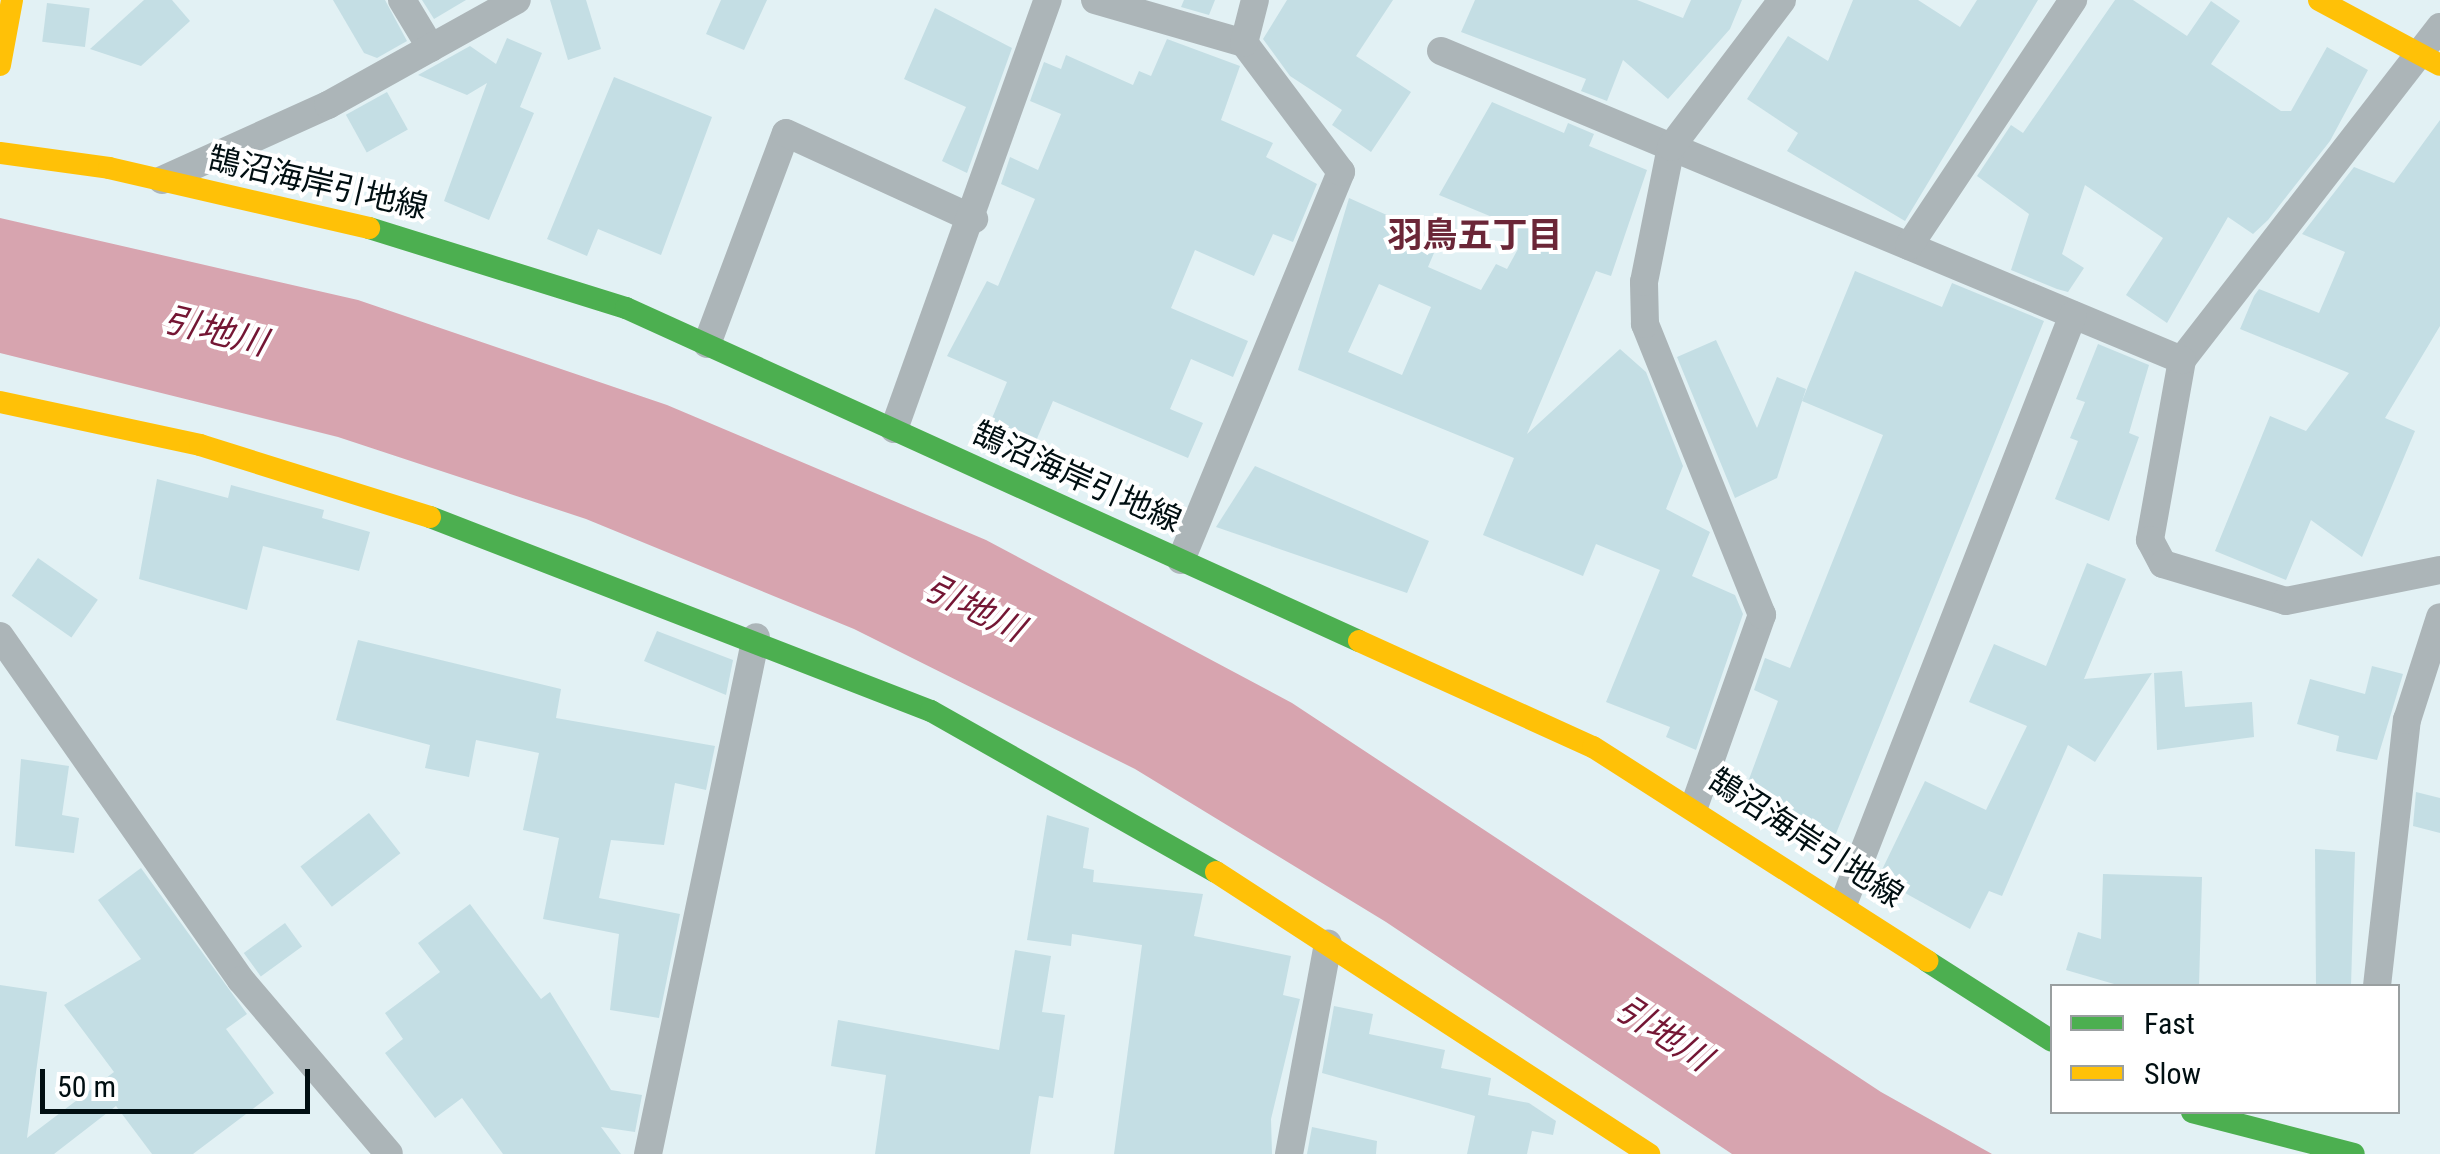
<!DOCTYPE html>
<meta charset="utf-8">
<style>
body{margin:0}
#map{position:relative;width:2440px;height:1154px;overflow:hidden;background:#e2f1f4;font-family:"Roboto Condensed","Noto Sans JP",sans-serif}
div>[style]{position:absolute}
.water>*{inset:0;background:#d7a4af}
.building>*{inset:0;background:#c4dee4;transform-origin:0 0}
.street>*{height:28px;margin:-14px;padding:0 14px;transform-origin:14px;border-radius:14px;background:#acb5b8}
.fast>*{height:22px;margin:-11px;padding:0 11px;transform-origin:11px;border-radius:11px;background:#4caf50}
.slow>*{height:22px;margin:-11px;padding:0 11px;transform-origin:11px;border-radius:11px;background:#ffc107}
span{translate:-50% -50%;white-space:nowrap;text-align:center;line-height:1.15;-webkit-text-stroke:8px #fff;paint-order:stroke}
.street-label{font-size:32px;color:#010f12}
.neighbourhood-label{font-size:35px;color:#6b2637;font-weight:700}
.water-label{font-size:35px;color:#741634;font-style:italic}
.legend{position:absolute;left:2050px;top:984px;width:350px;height:130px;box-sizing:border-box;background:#fff;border:2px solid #999fa0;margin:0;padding:12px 18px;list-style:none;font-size:30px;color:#010f12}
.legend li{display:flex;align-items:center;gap:20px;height:50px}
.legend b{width:50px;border:2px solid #999fa0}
.scale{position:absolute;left:40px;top:1069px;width:270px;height:45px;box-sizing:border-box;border:5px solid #010f12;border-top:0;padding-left:12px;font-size:30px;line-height:35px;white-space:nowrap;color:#010f12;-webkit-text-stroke:8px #fff;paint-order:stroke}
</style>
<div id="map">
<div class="water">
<i style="clip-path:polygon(0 218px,358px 300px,667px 405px,986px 540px,1292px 703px,1881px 1092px,1992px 1154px,1732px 1154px,1386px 922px,1135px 769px,854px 629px,586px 519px,338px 437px,0 353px)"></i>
</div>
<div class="building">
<i style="clip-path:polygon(144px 0,172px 0,190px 21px,141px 66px,90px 49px)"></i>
<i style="clip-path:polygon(333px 0,385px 0,407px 41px,377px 58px,364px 53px)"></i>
<i style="clip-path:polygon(422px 0,466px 0,434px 19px)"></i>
<i style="clip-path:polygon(550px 0,586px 0,601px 49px,568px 60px)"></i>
<i style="clip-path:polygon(721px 0,767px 0,744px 50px,706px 34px)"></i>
<i style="clip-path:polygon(1184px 0,1215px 0,1209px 15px,1181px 7px)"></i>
<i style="clip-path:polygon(1287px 0,1393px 0,1356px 56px,1411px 92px,1371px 152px,1332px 125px,1342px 110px,1290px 76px,1263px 39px)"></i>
<i style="clip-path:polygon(1475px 0,1637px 0,1683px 18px,1691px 0,1742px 0,1730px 29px,1668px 99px,1623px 60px,1607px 101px,1581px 91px,1586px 79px,1461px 32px)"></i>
<i style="clip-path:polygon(1853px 0,1918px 0,1960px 27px,1977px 0,2038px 0,1905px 221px,1787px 151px,1798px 133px,1747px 99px,1788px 36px,1828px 61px)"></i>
<i style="clip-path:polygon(2115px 0,2133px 0,2187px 36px,2211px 1px,2240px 21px,2211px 64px,2281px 111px,2291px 111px,2327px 47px,2368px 70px,2330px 141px,2268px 220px,2253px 234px,2228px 217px,2167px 323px,2126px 295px,2163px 238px,2085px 185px,2062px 254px,2084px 268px,2068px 292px,2057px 289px,2011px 270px,2029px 214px,1977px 176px,2011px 125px,2023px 133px)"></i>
<i style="left:47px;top:3px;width:43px;height:39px;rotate:7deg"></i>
<i style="clip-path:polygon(935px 8px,1012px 48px,967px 173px,942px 161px,966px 107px,904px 79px)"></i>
<i style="clip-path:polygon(507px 38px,542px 53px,520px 107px,534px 113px,489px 220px,444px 201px,487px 83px,467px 95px,418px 75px,470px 46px,496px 64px)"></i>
<i style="clip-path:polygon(1167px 39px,1240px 66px,1221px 120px,1273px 143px,1266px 157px,1317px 184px,1293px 242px,1273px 234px,1254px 276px,1195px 250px,1171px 308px,1248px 341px,1233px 377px,1191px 359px,1170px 409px,1203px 423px,1188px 458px,1053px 401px,1033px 448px,988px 428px,1007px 382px,947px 356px,987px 281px,998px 286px,1035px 199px,1001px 184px,1010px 157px,1038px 170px,1061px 114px,1030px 101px,1044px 62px,1061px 69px,1066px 55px,1133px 85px,1139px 71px,1151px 76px)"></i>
<i style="clip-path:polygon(614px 77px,712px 117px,661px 255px,598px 229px,587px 256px,547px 239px)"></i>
<i style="left:387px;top:92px;width:43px;height:47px;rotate:61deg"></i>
<i style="clip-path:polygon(evenodd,1492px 102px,1564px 133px,1568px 123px,1594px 134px,1589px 146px,1647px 170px,1611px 276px,1596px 271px,1527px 434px,1620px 349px,1646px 372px,1683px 466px,1666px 509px,1710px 532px,1692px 576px,1735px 595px,1743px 614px,1696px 750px,1666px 737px,1670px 727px,1606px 702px,1660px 570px,1596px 544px,1583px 576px,1483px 535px,1514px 458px,1298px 370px,1349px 198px,1440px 239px,1428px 267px,1481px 290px,1496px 264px,1507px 269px,1518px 249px,1509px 224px,1439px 195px,1492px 102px,1379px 284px,1431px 307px,1402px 375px,1348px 352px,1379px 284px)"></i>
<i style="clip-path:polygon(2440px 120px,2440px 326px,2385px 418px,2415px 431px,2362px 557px,2311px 520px,2286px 580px,2215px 551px,2270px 416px,2306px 431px,2349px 373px,2240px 329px,2254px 296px,2259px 289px,2319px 313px,2345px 252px,2302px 234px,2354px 167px,2394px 183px)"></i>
<i style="clip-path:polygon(1855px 271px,1942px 307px,1952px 283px,2044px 321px,1835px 836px,1745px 790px,1778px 701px,1754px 690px,1765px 658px,1790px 668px,1883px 435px,1802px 401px)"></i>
<i style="clip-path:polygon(1716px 340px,1757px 428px,1777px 377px,1806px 389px,1777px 478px,1735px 498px,1677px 357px)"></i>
<i style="clip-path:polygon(2098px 344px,2149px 365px,2129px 433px,2139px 437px,2109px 521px,2055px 499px,2078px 441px,2070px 438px,2085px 402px,2076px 399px)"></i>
<i style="clip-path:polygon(1255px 466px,1429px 541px,1407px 593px,1216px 527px)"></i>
<i style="clip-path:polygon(157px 479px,228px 498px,231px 485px,324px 510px,322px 518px,370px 532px,359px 571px,263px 546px,247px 610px,139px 579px)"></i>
<i style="left:38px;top:558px;width:73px;height:46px;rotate:35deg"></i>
<i style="clip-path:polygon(2087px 563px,2126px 579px,2084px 679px,2152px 673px,2095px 762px,2068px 745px,2002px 896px,1989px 891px,1970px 929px,1878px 878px,1925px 781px,1986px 810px,2027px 726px,1969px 702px,1994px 644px,2046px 666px)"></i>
<i style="clip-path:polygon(657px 631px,733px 660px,726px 695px,644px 661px)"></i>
<i style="clip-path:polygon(358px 640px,561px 689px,556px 718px,715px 746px,706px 790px,675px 783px,664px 845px,611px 840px,599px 898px,680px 914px,659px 1018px,610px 1010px,619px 934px,543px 919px,559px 838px,523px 830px,539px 753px,476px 740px,469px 777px,425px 768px,430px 745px,336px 720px)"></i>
<i style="clip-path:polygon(2372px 666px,2403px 674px,2377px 760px,2336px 751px,2339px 736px,2297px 724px,2310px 679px,2365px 694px)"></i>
<i style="clip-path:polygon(2182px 671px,2185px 707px,2252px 702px,2254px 737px,2157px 750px,2154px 673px)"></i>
<i style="clip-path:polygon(21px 759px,69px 766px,62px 815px,79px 818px,74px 853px,15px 846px)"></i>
<i style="clip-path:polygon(2416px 792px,2440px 798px,2440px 833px,2413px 826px)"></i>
<i style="left:369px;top:813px;width:51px;height:87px;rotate:52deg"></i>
<i style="clip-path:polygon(1047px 815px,1089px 828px,1083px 868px,1094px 870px,1093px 882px,1203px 894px,1194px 936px,1291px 956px,1283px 995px,1300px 999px,1271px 1119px,1272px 1154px,1114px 1154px,1142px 945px,1072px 934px,1071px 946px,1027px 940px)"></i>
<i style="clip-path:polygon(2315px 849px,2355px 852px,2351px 986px,2316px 986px)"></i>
<i style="clip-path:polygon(141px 868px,247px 1014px,226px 1029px,274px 1093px,193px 1154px,152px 1154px,116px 1106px,54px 1154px,0 1154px,0 985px,47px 992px,27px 1138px,114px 1072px,64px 1005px,141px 959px,98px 900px)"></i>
<i style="clip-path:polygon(2103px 874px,2202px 877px,2199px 986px,2121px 986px,2066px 970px,2078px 932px,2101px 939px)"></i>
<i style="clip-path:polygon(470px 904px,541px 999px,550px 992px,611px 1090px,642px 1095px,635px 1132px,601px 1127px,621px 1154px,503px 1154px,462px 1098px,435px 1118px,385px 1053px,403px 1039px,385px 1013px,440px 972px,418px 943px)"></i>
<i style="left:285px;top:923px;width:29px;height:51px;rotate:54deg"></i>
<i style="clip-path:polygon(1015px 950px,1051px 956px,1042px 1012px,1065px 1015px,1053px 1098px,1039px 1096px,1030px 1154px,875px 1154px,886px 1075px,831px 1066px,838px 1020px,999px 1050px)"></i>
<i style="clip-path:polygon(1334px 1006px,1373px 1014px,1369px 1034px,1445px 1050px,1441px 1068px,1491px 1078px,1488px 1095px,1529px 1103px,1556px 1121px,1553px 1135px,1532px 1131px,1527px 1154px,1467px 1154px,1475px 1116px,1322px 1073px)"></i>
<i style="clip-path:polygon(1312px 1127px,1377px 1141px,1376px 1154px,1307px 1154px)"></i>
</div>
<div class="street">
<i style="left:402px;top:0;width:56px;rotate:58.9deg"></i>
<i style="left:1095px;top:0;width:155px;rotate:16.1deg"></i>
<i style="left:2440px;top:27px;width:421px;rotate:127.8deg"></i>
<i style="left:2182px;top:360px;width:183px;rotate:100.1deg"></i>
<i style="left:2150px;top:540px;width:27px;rotate:62deg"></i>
<i style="left:2163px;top:564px;width:128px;rotate:16.7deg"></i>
<i style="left:2286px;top:601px;width:157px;rotate:-11.4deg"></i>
<i style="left:1441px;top:51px;width:803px;rotate:22.64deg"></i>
<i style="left:162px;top:180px;width:182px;rotate:-24.3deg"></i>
<i style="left:328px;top:105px;width:216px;rotate:-29.1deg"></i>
<i style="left:1909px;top:246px;width:296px;rotate:-56.3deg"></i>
<i style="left:707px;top:344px;width:225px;rotate:-69.5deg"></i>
<i style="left:786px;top:133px;width:207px;rotate:24.6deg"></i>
<i style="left:894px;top:429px;width:456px;rotate:-70.3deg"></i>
<i style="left:1181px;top:560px;width:420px;rotate:-67.6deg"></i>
<i style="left:1341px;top:172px;width:161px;rotate:-126.9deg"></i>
<i style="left:1244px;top:43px;width:44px;rotate:-75.7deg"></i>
<i style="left:0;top:636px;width:420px;rotate:55deg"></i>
<i style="left:241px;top:980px;width:228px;rotate:49.6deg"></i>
<i style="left:1695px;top:804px;width:201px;rotate:-70.5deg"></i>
<i style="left:1762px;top:615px;width:314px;rotate:-111.9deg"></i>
<i style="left:1645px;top:324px;width:42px;rotate:-91.4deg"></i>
<i style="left:1644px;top:282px;width:138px;rotate:-78.7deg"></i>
<i style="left:1671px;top:147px;width:184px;rotate:-52.9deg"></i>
<i style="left:1844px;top:902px;width:630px;rotate:-68.69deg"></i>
<i style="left:2377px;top:986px;width:268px;rotate:-83.6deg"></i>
<i style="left:2407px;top:720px;width:108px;rotate:-72.2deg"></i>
<i style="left:648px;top:1154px;width:528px;rotate:-78.2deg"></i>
<i style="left:1289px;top:1154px;width:214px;rotate:-79.5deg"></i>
</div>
<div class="fast">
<i style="left:369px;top:228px;width:269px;rotate:17.3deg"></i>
<i style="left:626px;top:308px;width:805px;rotate:24.43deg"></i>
<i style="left:430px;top:517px;width:537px;rotate:21.17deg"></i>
<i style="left:931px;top:711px;width:327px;rotate:29.5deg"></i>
<i style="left:1927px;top:961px;width:148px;rotate:32.6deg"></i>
<i style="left:2192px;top:1112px;width:167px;rotate:14.5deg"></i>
</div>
<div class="slow">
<i style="left:2319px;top:0;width:137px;rotate:28.2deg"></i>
<i style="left:0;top:65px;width:66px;rotate:-79.5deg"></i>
<i style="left:0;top:153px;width:110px;rotate:7.8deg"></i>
<i style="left:109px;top:168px;width:267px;rotate:13deg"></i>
<i style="left:0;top:402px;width:205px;rotate:12.1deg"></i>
<i style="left:200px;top:445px;width:241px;rotate:17.4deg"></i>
<i style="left:1359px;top:641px;width:257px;rotate:24.4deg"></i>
<i style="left:1593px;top:747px;width:397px;rotate:32.6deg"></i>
<i style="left:1216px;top:872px;width:517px;rotate:33.07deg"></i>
</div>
<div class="street-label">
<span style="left:318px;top:183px;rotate:13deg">鵠沼海岸引地線</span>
<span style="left:1077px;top:477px;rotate:24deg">鵠沼海岸引地線</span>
<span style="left:1806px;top:838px;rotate:33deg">鵠沼海岸引地線</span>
</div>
<div class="neighbourhood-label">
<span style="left:1475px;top:236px">羽鳥五丁目</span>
</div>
<div class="water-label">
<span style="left:215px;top:332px;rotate:14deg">引地川</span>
<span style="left:974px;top:609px;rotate:26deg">引地川</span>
<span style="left:1663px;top:1034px;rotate:33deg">引地川</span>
</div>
<ul class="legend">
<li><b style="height:12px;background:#4caf50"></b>Fast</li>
<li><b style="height:12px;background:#ffc107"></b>Slow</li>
</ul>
<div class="scale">50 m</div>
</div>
